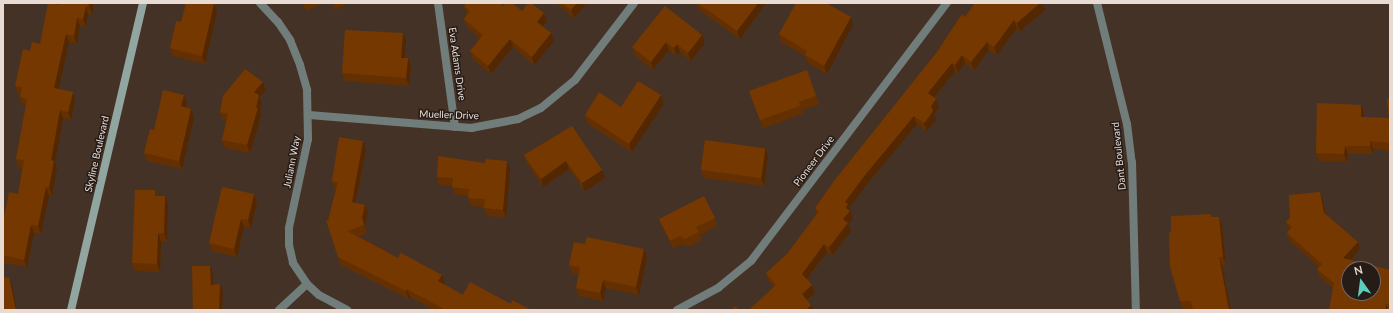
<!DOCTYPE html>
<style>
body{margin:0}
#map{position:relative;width:1393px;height:313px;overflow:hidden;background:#453226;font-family:Lato,sans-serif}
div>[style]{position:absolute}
.street>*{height:8px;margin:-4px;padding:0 4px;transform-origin:4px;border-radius:4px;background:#717d7b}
.secondary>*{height:8px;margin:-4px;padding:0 4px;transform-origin:4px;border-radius:4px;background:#91a5a1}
.wall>*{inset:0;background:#653001}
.shaded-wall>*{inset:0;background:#522701}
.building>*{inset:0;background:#753801;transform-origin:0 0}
span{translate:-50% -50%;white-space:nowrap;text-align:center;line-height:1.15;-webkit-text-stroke:3px #251c17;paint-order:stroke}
.street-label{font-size:10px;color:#e8dbd4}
.frame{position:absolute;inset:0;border:4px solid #e8dbd4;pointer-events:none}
.north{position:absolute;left:1341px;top:261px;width:40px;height:40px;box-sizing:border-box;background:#251c17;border:1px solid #736863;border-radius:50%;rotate:346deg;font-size:11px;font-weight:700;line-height:16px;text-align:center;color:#e8dbd4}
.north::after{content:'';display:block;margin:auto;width:14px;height:18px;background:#59cebf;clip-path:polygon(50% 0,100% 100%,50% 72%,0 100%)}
</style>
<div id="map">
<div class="street">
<i style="left:260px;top:3px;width:26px;rotate:47deg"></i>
<i style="left:278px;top:22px;width:22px;rotate:56deg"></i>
<i style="left:290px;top:40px;width:27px;rotate:68deg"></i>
<i style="left:300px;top:65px;width:26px;rotate:74deg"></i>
<i style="left:307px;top:90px;width:49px;rotate:88.8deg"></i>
<i style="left:308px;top:139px;width:91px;rotate:102.1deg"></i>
<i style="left:289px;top:228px;width:17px;rotate:90deg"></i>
<i style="left:289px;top:245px;width:18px;rotate:77deg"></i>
<i style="left:293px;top:263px;width:25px;rotate:56deg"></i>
<i style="left:307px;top:284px;width:16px;rotate:43deg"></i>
<i style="left:319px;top:295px;width:32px;rotate:28deg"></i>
<i style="left:438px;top:3px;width:125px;rotate:82.2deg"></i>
<i style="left:1097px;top:3px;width:125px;rotate:76.1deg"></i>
<i style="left:1127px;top:124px;width:38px;rotate:83deg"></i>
<i style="left:1132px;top:162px;width:148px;rotate:88.5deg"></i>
<i style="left:309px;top:115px;width:163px;rotate:4.6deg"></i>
<i style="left:471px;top:128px;width:48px;rotate:-10.8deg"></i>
<i style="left:518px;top:119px;width:25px;rotate:-26deg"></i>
<i style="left:541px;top:108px;width:44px;rotate:-39.5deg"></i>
<i style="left:575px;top:80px;width:97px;rotate:-52.5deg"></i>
<i style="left:279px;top:310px;width:38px;rotate:-43deg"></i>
<i style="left:677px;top:310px;width:47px;rotate:-28.2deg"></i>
<i style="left:718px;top:288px;width:43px;rotate:-39.3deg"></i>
<i style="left:751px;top:261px;width:324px;rotate:-52.8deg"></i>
</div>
<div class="secondary">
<i style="left:71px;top:310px;width:315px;rotate:-76.8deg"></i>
</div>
<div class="wall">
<i style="clip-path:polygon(60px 3px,94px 3px,92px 14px,88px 14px,86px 27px,80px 26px,77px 44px,69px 42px,58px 89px,73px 92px,75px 100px,71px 120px,63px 118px,55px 163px,57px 168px,52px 196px,49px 195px,41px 234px,34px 233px,27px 267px,3px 263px,3px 216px,4px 216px,18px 194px,23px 168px,18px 167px,16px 159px,26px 106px,22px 105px,20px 97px,20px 94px,18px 94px,15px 86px,30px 51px,40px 44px)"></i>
<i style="clip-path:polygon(303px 3px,322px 3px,306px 11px)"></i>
<i style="clip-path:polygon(332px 3px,348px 3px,335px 10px)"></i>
<i style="clip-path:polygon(556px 3px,587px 3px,574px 18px)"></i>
<i style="clip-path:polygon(696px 3px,766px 3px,740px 39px,698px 9px)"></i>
<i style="clip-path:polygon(464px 6px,503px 6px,522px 11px,544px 13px,547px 21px,542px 26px,551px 33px,554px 41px,534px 65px,513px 47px,491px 74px,473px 59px,470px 51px,480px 38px,467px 27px,464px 19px,467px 14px)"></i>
<i style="clip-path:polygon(1045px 10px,1020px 31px,1017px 28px,997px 55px,989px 50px,974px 70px,965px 63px,958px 73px,955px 71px,934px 98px,936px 99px,939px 107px,934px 114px,936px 119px,929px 129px,927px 131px,917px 124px,868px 183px,849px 208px,853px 219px,848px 224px,851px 231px,834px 253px,832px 255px,827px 252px,807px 279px,812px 285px,815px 293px,807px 300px,813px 310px,749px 310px,774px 287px,769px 281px,766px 273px,787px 254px,817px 214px,815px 208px,965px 17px)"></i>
<i style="clip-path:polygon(217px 12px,205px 64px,173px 56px,170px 48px,181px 22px)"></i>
<i style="clip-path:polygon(853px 25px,827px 74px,808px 63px,805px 56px,781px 42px,779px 34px)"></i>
<i style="clip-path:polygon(403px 33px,406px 41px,404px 58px,408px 58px,411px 66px,409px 86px,345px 81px,342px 73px)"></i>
<i style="clip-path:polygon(702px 35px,705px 43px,691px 61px,680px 52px,677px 56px,669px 50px,653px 70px,635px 55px,632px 47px)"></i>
<i style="clip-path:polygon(807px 70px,819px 104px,802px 110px,803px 114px,763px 128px,749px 91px)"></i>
<i style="clip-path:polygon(263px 82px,266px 90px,259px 98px,262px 103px,260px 112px,261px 116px,250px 153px,225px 148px,222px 140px,226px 121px,223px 120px,220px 112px)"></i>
<i style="clip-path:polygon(1390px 98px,1390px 151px,1373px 149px,1373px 154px,1348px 154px,1347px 162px,1319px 161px,1316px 153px,1361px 105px,1364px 113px,1364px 118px,1389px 118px)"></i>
<i style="clip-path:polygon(187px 103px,186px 107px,191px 109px,194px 117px,182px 169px,147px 161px,144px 153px,154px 130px)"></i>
<i style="clip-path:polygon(664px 103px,632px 152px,587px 123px,585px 115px,621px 107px)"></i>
<i style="clip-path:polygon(572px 126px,605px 178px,585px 191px,569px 169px,543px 187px,527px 163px,524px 155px)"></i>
<i style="clip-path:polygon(366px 149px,356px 203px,365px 205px,368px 213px,365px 225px,367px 233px,358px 236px,445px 283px,444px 284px,463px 295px,511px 304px,531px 310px,434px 310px,410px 297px,409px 299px,341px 265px,338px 257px,328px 221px,336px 189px,335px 189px,332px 181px)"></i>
<i style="clip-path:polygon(768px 156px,764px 186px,704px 178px,701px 170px)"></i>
<i style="clip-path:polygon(510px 169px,506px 217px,487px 216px,484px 208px,484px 207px,471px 206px,468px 198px,468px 196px,455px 195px,452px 186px,439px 185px,437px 177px)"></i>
<i style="clip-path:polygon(254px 194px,257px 202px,251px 228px,244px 227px,237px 257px,212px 251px,209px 243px)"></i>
<i style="clip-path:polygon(157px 196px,165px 196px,168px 204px,167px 241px,161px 241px,160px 272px,135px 271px,132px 263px)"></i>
<i style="clip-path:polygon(1323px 200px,1326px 214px,1358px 242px,1360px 249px,1351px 260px,1390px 270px,1390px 310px,1329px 310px,1333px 288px,1320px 277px,1317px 269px,1319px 267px,1290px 241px,1287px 233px,1289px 230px,1286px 222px)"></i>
<i style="clip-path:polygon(1211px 214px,1212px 217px,1219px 217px,1222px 225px,1226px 265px,1222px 265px,1231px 310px,1193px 310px,1193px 309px,1183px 309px,1180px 301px,1171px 232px)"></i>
<i style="clip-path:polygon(715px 218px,717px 226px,700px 235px,702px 240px,688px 247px,683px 244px,673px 248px,662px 226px,659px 219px)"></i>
<i style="clip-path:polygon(585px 244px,644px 249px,647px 257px,639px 295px,606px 288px,603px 301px,579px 296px,576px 288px,579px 274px,572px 273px,569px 265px)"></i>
</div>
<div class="shaded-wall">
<i style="clip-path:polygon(89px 3px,94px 3px,92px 14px,89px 6px)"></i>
<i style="clip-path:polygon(577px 3px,587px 3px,574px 18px,571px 10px)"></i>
<i style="clip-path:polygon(758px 3px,766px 3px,740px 39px,737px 31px)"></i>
<i style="clip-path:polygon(1040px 3px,1042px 3px,1045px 10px,1020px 31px,1017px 23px)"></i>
<i style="clip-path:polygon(214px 4px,217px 12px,205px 64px,202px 56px)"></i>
<i style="clip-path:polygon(86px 6px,88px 14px,86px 27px,83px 19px)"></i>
<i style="clip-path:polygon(544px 13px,547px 21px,540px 30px,537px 22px)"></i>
<i style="clip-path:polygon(851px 17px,853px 25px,827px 74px,824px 66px)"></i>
<i style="clip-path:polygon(77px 18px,80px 26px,77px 44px,74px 36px)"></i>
<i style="clip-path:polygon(1014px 20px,1017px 28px,997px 55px,994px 47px)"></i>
<i style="clip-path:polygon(403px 33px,406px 41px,404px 66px,401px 58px)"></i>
<i style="clip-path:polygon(551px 33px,554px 41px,534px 65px,532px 57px)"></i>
<i style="clip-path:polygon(66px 34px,69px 42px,57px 96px,54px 88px)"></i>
<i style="clip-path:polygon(702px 35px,705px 43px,691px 61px,688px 53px)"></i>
<i style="clip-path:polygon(510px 39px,513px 47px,491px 74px,488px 66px)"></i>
<i style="clip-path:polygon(666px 42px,669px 50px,653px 70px,651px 62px)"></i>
<i style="clip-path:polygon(987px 42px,989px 50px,974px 70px,971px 62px)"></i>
<i style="clip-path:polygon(677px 44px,680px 52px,677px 56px,674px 48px)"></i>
<i style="clip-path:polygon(962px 55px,965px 63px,958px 73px,955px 65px)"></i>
<i style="clip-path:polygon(408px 58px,411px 66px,409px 86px,406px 78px)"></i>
<i style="clip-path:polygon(952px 63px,955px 71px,931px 101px,928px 93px)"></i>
<i style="clip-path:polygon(263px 82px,266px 90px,259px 98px,262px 103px,260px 112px,261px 116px,250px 153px,247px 145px,256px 108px,254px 92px)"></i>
<i style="clip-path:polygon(73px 92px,75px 100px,71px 120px,68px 112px)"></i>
<i style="clip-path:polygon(184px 95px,187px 103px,184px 114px,181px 106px)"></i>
<i style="clip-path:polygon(661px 95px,664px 103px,632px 152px,629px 144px)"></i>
<i style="clip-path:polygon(936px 99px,939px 107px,934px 114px,936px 119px,929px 129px,927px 131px,924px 123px,931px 106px)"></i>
<i style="clip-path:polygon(1361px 105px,1364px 113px,1364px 125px,1361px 117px)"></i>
<i style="clip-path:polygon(191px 109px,194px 117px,182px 169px,179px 161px)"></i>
<i style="clip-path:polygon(60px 110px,63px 118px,55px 163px,57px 168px,52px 196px,49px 188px,51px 160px)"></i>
<i style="clip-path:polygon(914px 116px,917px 124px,868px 183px,849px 208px,853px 219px,848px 224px,851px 231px,834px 253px,832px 255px,829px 247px,843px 219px,846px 208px,845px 202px,865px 175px)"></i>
<i style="clip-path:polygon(363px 141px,366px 149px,354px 210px,352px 202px)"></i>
<i style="clip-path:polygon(1370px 141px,1373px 149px,1373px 154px,1370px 146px)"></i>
<i style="clip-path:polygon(1345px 146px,1348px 154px,1347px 162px,1344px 154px)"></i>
<i style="clip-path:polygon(765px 148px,768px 156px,764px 186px,761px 178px)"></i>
<i style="clip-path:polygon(507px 161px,510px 169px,506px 217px,503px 210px)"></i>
<i style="clip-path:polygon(566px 161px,569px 169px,543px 187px,541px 179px)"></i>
<i style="clip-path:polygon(602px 170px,605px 178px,585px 191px,582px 183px)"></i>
<i style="clip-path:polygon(46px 187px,49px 195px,41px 234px,38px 226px)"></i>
<i style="clip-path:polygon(1320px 192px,1323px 200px,1327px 221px,1324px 213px)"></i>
<i style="clip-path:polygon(254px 194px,257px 202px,251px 228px,248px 220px)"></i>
<i style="clip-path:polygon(165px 196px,168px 204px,167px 241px,164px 233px)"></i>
<i style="clip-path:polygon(365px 205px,368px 213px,365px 225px,367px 233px,362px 217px)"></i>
<i style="clip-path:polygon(1219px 217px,1222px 225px,1226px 265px,1223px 257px)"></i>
<i style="clip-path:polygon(241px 219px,244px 227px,237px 257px,234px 249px)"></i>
<i style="clip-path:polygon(31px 225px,34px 233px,27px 267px,24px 260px)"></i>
<i style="clip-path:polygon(158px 233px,161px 241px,160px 272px,157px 264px)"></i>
<i style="clip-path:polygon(1358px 242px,1360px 249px,1346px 266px,1343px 258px)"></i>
<i style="clip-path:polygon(824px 244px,827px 252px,805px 281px,802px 274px)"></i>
<i style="clip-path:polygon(644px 249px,647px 257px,639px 295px,636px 287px)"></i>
<i style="clip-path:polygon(1219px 257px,1222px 265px,1231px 310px,1229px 310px)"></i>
<i style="clip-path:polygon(210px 266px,213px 274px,213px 293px,211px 285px)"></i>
<i style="clip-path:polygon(442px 275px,445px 283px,441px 289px,438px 281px)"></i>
<i style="clip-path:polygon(9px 277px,12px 285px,17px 310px,16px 310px)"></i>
<i style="clip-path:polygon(603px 280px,606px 288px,603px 301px,600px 293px)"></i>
<i style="clip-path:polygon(220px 284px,223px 292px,222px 310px,219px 310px)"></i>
<i style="clip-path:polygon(812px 285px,815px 293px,804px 302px,802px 294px)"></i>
<i style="clip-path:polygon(407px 289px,410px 297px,409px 299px,406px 291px)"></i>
<i style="clip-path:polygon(1386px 304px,1388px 310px,1385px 310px)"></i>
<i style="clip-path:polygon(811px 305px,813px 310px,806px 310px)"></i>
</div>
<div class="building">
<i style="clip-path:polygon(48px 3px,59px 5px,60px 3px,89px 3px,89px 6px,86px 6px,83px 19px,77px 18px,74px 36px,66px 34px,54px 88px,73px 92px,68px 112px,60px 110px,51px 160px,54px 161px,49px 188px,46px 187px,38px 226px,31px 225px,24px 260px,3px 255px,3px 216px,4px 216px,9px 192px,18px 194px,24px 160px,16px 159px,27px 99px,20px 97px,22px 87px,15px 86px,23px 49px,30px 51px,32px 42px,40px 44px)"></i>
<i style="clip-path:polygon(186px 3px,209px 3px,214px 4px,202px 56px,170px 48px,176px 21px,181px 22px)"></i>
<i style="clip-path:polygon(467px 3px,500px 3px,503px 6px,506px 3px,512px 3px,522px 11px,528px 3px,531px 3px,544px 13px,537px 22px,551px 33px,532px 57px,510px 39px,488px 66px,470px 51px,483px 35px,464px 19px,470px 11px,464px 6px)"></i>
<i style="clip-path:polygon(562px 3px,577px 3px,571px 10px)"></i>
<i style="clip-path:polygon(698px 3px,758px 3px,737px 31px)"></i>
<i style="clip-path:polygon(796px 3px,826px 3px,851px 17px,824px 66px,805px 55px,807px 51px,779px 34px)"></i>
<i style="clip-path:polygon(975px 3px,1040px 3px,1017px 23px,1014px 20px,994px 47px,987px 42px,971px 62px,962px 55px,955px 65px,952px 63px,928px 93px,936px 99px,931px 106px,933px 111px,926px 121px,924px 123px,914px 116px,865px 175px,845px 202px,848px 204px,846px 208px,850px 211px,843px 219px,848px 223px,831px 245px,829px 247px,824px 244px,802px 274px,812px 285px,802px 294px,811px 305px,806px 310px,787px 310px,786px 309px,785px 310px,749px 310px,776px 285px,766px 273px,787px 254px,819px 211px,815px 208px,834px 181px,937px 52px,962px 14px,965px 17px)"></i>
<i style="clip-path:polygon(665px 6px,702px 35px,688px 53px,677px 44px,674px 48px,666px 42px,651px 62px,632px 47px)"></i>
<i style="clip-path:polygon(345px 30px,403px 33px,401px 58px,408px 58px,406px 78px,342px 73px)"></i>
<i style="clip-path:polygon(245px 69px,263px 82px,254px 92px,259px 95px,256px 108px,258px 108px,247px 145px,222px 140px,228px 114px,220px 112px,223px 96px)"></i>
<i style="clip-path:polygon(807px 70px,816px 96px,799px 102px,800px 106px,760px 120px,749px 91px)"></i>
<i style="clip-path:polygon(638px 81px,661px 95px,629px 144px,585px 115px,599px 92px,621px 107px)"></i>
<i style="clip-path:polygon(163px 90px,184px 95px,181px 106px,191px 109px,179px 161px,144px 153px,150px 129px,154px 130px)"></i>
<i style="clip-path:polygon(1390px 98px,1390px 143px,1370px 141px,1370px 146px,1345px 146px,1344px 154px,1316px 153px,1317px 103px,1361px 105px,1361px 117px,1389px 118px,1387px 99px)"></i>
<i style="clip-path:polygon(572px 126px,602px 170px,582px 183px,566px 161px,541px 179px,524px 155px)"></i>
<i style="clip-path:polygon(339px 137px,363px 141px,352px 202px,365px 205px,362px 217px,364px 225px,347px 231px,398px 258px,401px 253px,442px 275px,438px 281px,463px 295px,470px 282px,511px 304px,512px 300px,531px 310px,446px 310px,407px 289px,406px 291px,338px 257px,326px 220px,328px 221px,338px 182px,332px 181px)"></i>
<i style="left:705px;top:140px;width:61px;height:30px;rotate:8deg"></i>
<i style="clip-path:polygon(438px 156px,485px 163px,486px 159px,507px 161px,503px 210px,484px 208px,485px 199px,468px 198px,469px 189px,452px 187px,453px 178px,437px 177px)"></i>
<i style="clip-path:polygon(222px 187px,254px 194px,248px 220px,241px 219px,234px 249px,209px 243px)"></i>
<i style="clip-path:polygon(135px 190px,155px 190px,155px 196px,165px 196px,164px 233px,158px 233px,157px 264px,132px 263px)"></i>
<i style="clip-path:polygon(evenodd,1320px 192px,1324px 213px,1358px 242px,1343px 258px,1390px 270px,1390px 305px,1386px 304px,1385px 310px,1369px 310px,1361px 308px,1361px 310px,1329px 310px,1334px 283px,1317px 269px,1322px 264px,1287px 233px,1292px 227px,1286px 222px,1290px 218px,1289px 195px,1320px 192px,1349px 269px,1373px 269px,1373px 293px,1349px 293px,1349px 269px)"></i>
<i style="clip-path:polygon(704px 196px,715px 218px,696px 227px,699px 232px,685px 239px,680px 236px,670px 241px,659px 219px)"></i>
<i style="clip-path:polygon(1211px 214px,1211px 217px,1219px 217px,1223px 257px,1219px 257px,1229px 310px,1193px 310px,1191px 301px,1180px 301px,1170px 267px,1169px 233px,1171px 232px,1171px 216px)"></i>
<i style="clip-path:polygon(587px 237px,644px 249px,636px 287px,603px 280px,600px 293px,576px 288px,580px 267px,569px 265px,574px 242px,585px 244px)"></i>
<i style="clip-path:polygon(192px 266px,210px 266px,211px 285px,220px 284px,219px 310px,193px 310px)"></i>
<i style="clip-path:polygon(9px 277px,16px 310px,3px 310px,3px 278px)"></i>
<i style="clip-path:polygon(735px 306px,739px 310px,732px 310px)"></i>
</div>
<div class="street-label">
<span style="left:457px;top:64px;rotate:82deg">Eva Adams Drive</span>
<span style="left:449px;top:115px;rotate:2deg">Mueller Drive</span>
<span style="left:97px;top:154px;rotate:-77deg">Skyline Boulevard</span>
<span style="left:1119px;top:156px;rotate:-96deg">Dant Boulevard</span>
<span style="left:814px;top:161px;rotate:-53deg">Pioneer Drive</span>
<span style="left:292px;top:162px;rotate:-79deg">Juliann Way</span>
</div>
<div class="frame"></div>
<div class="north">N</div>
</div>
